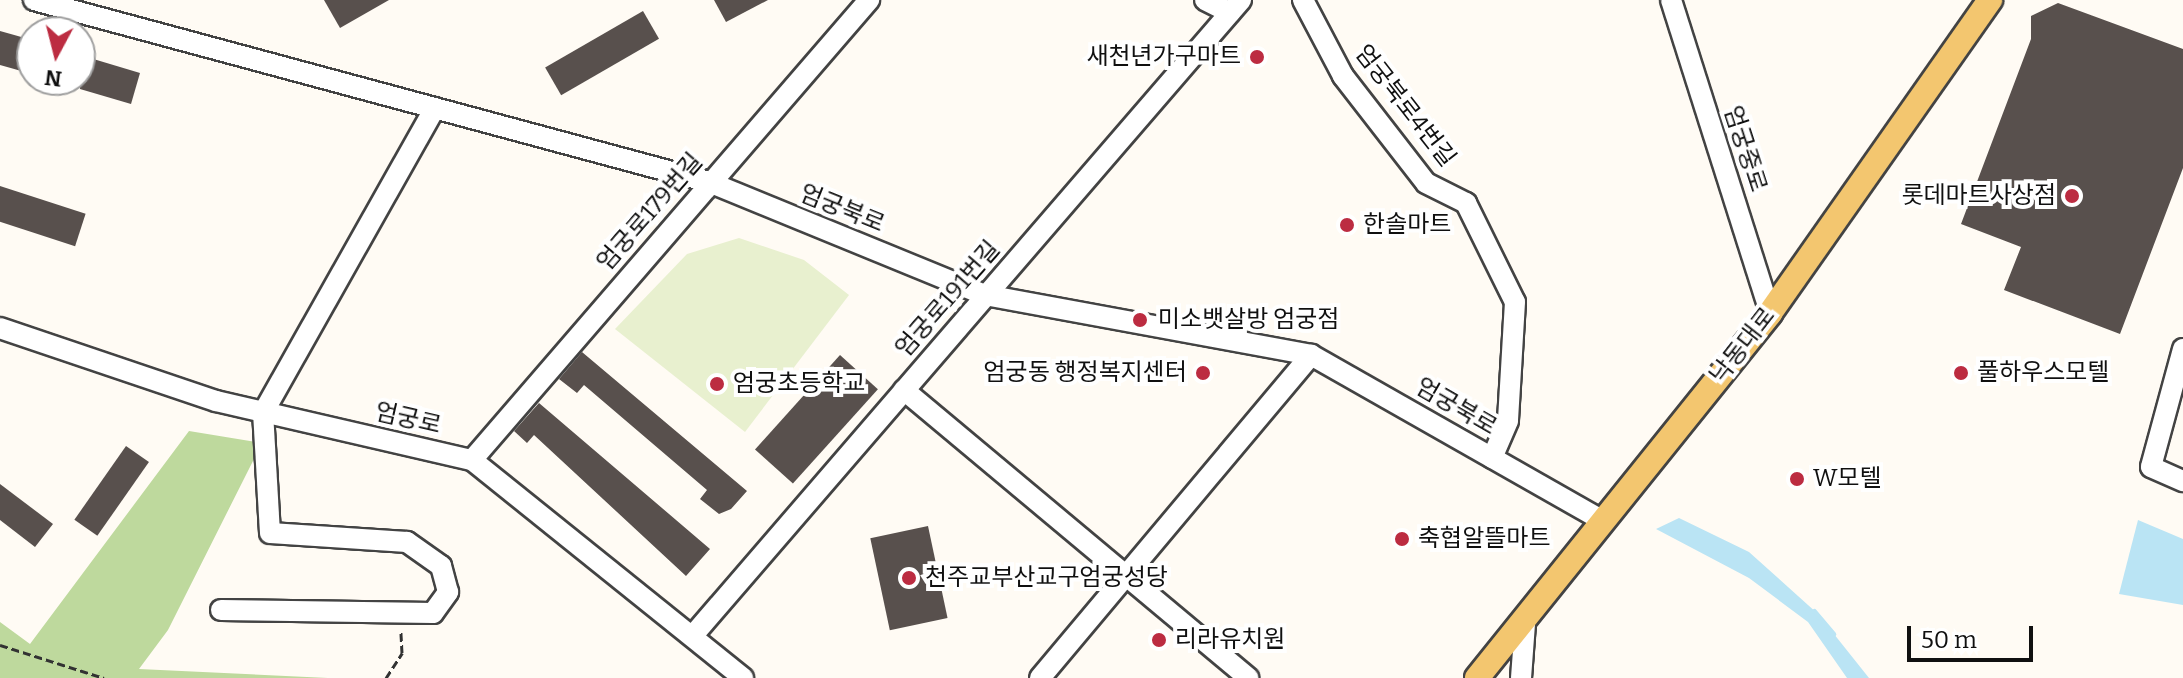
<!DOCTYPE html>
<meta charset="utf-8">
<style>
body{margin:0}
#map{position:relative;width:2183px;height:678px;overflow:hidden;background:#fffbf4;font-family:Bitter,"Noto Sans KR",serif}
div>[style]{position:absolute}
.forest>*{inset:0;background:#bed99d}
.pitch>*{inset:0;background:#e8f0cf}
.water>*{inset:0;background:#bae4f4}
.stream>*{height:5px;margin:-2.5px;padding:0 2.5px;transform-origin:2.5px;border-radius:2.5px;background:#bae4f4}
.building>*{inset:0;background:#58504d;transform-origin:0 0}
.path>*{height:3px;margin-top:-1.5px;transform-origin:0;background:repeating-linear-gradient(90deg,#323232 0 8px,transparent 0 12px)}
.roads{filter:drop-shadow(2px 0 #434343) drop-shadow(-2px 0 #434343) drop-shadow(0 2px #434343) drop-shadow(0 -2px #434343)}
.minor>*{height:20px;margin:-10px;padding:0 10px;transform-origin:10px;border-radius:10px;background:#fff}
.major>*{height:24px;margin:-12px;padding:0 12px;transform-origin:12px;border-radius:12px;background:#f3c66f}
.dots>*{width:22px;height:22px;translate:-50% -50%;box-sizing:border-box;border:4px solid #fff;border-radius:50%}
span{translate:-50% -50%;white-space:nowrap;text-align:center;line-height:1.15;-webkit-text-stroke:8px #fff;paint-order:stroke}
.poi-label{font-size:24px;color:#101010}
.right{translate:-100% -50%;text-align:right}
.left{translate:0 -50%;text-align:left}
.street-label{font-size:24px;color:#101010}
.north{position:absolute;left:16px;top:16px;width:80px;height:80px;box-sizing:border-box;background:#fff;border:2px solid #9f9f9f;border-radius:50%;rotate:187deg;font-size:22px;font-weight:700;line-height:32px;text-align:center;color:#101010}
.north::after{content:'';display:block;margin:auto;width:28px;height:36px;background:#bc2c41;clip-path:polygon(50% 0,100% 100%,50% 72%,0 100%)}
.scale{position:absolute;left:1907px;top:626px;width:126px;height:36px;box-sizing:border-box;border:4px solid #101010;border-top:0;padding-left:10px;font-size:24px;line-height:28px;white-space:nowrap;color:#101010;-webkit-text-stroke:6px #fff;paint-order:stroke}
</style>
<div id="map">
<div class="forest">
<i style="clip-path:polygon(189px 431px,262px 443px,168px 630px,139px 669px,328px 678px,0 678px,0 622px,30px 644px)"></i>
</div>
<div class="pitch">
<i style="clip-path:polygon(739px 238px,804px 260px,849px 295px,745px 432px,615px 329px,687px 254px)"></i>
</div>
<div class="water">
<i style="clip-path:polygon(1679px 518px,1749px 552px,1818px 614px,1869px 678px,1847px 678px,1808px 622px,1749px 578px,1656px 529px)"></i>
<i style="clip-path:polygon(2138px 520px,2183px 539px,2183px 605px,2119px 594px)"></i>
</div>
<div class="stream">
<i style="left:1814px;top:611px;width:30px;rotate:50deg"></i>
</div>
<div class="building">
<i style="clip-path:polygon(324px 0,389px 0,340px 28px)"></i>
<i style="clip-path:polygon(714px 0,768px 0,726px 22px)"></i>
<i style="clip-path:polygon(2058px 3px,2183px 49px,2183px 168px,2120px 334px,2004px 290px,2021px 247px,1961px 224px,2031px 39px,2031px 16px)"></i>
<i style="left:643px;top:11px;width:32px;height:113px;rotate:60deg"></i>
<i style="clip-path:polygon(0 31px,32px 40px,32px 74px,0 65px)"></i>
<i style="clip-path:polygon(80px 55px,140px 73px,131px 104px,80px 89px)"></i>
<i style="left:0;top:186px;width:90px;height:34px;rotate:18deg"></i>
<i style="clip-path:polygon(582px 352px,747px 491px,731px 509px,719px 514px,700px 499px,707px 490px,584px 385px,577px 393px,559px 379px)"></i>
<i style="left:840px;top:355px;width:51px;height:127px;rotate:42deg"></i>
<i style="clip-path:polygon(539px 403px,710px 549px,686px 576px,534px 435px,527px 443px,514px 431px)"></i>
<i style="left:126px;top:446px;width:28px;height:90px;rotate:35deg"></i>
<i style="clip-path:polygon(0 484px,53px 524px,35px 547px,0 520px)"></i>
<i style="left:928px;top:526px;width:94px;height:59px;rotate:78deg"></i>
</div>
<div class="path">
<i style="left:0;top:645px;width:109px;rotate:17.6deg"></i>
<i style="left:386px;top:678px;width:30px;rotate:-57deg"></i>
<i style="left:402px;top:653px;width:21px;rotate:-93deg"></i>
</div>
<div class="roads">
<div class="minor">
<i style="left:34px;top:0;width:699px;rotate:15.09deg"></i>
<i style="left:709px;top:182px;width:298px;rotate:22.3deg"></i>
<i style="left:985px;top:295px;width:331px;rotate:10.4deg"></i>
<i style="left:1311px;top:355px;width:336px;rotate:29.6deg"></i>
<i style="left:1205px;top:0;width:28px;rotate:27deg"></i>
<i style="left:1303px;top:0;width:86px;rotate:62.2deg"></i>
<i style="left:1343px;top:76px;width:135px;rotate:52.2deg"></i>
<i style="left:1426px;top:183px;width:45px;rotate:26.6deg"></i>
<i style="left:1466px;top:203px;width:110px;rotate:63.7deg"></i>
<i style="left:1515px;top:302px;width:119px;rotate:93.4deg"></i>
<i style="left:1508px;top:421px;width:40px;rotate:113.4deg"></i>
<i style="left:1671px;top:0;width:328px;rotate:72.4deg"></i>
<i style="left:0;top:328px;width:228px;rotate:18.7deg"></i>
<i style="left:216px;top:401px;width:263px;rotate:13deg"></i>
<i style="left:472px;top:460px;width:348px;rotate:38.8deg"></i>
<i style="left:2183px;top:349px;width:122px;rotate:105.2deg"></i>
<i style="left:2151px;top:467px;width:35px;rotate:24deg"></i>
<i style="left:904px;top:390px;width:449px;rotate:39.9deg"></i>
<i style="left:472px;top:460px;width:608px;rotate:-49.2deg"></i>
<i style="left:221px;top:610px;width:212px;rotate:0.8deg"></i>
<i style="left:433px;top:613px;width:26px;rotate:-54deg"></i>
<i style="left:448px;top:592px;width:27px;rotate:-105deg"></i>
<i style="left:441px;top:566px;width:42px;rotate:-144.8deg"></i>
<i style="left:407px;top:542px;width:137px;rotate:-176.2deg"></i>
<i style="left:270px;top:533px;width:120px;rotate:-93.3deg"></i>
<i style="left:263px;top:413px;width:350px;rotate:-60.6deg"></i>
<i style="left:695px;top:633px;width:836px;rotate:-49.22deg"></i>
<i style="left:1040px;top:678px;width:422px;rotate:-50deg"></i>
<i style="left:1521px;top:678px;width:54px;rotate:-85.8deg"></i>
</div>
<div class="major">
<i style="left:1477px;top:678px;width:468px;rotate:-51.2deg"></i>
<i style="left:1770px;top:313px;width:383px;rotate:-54.9deg"></i>
</div>
</div>
<div class="dots">
<i style="left:1257px;top:57px;background:#bc2c41"></i>
<i style="left:2072px;top:196px;background:#bc2c41"></i>
<i style="left:1347px;top:225px;background:#bc2c41"></i>
<i style="left:1140px;top:320px;background:#bc2c41"></i>
<i style="left:1203px;top:373px;background:#bc2c41"></i>
<i style="left:1961px;top:373px;background:#bc2c41"></i>
<i style="left:717px;top:384px;background:#bc2c41"></i>
<i style="left:1797px;top:479px;background:#bc2c41"></i>
<i style="left:1402px;top:539px;background:#bc2c41"></i>
<i style="left:909px;top:578px;background:#bc2c41"></i>
<i style="left:1159px;top:640px;background:#bc2c41"></i>
</div>
<div class="poi-label">
<span class="right" style="left:1241px;top:57px">새천년가구마트</span>
<span class="right" style="left:2056px;top:196px">롯데마트사상점</span>
<span class="left" style="left:1363px;top:225px">한솔마트</span>
<span class="left" style="left:1158px;top:320px">미소뱃살방 엄궁점</span>
<span class="right" style="left:1187px;top:373px">엄궁동 행정복지센터</span>
<span class="left" style="left:1977px;top:373px">풀하우스모텔</span>
<span class="left" style="left:733px;top:384px">엄궁초등학교</span>
<span class="left" style="left:1813px;top:479px">W모텔</span>
<span class="left" style="left:1418px;top:539px">축협알뜰마트</span>
<span class="left" style="left:925px;top:578px">천주교부산교구엄궁성당</span>
<span class="left" style="left:1175px;top:640px">리라유치원</span>
</div>
<div class="street-label">
<span style="left:1405px;top:106px;rotate:52deg">엄궁북로4번길</span>
<span style="left:1745px;top:149px;rotate:72deg">엄궁중로</span>
<span style="left:842px;top:209px;rotate:22deg">엄궁북로</span>
<span style="left:650px;top:212px;rotate:-49deg">엄궁로179번길</span>
<span style="left:948px;top:299px;rotate:-49deg">엄궁로191번길</span>
<span style="left:1743px;top:346px;rotate:-52deg">낙동대로</span>
<span style="left:1456px;top:407px;rotate:30deg">엄궁북로</span>
<span style="left:408px;top:419px;rotate:13deg">엄궁로</span>
</div>
<div class="north">N</div>
<div class="scale">50 m</div>
</div>
